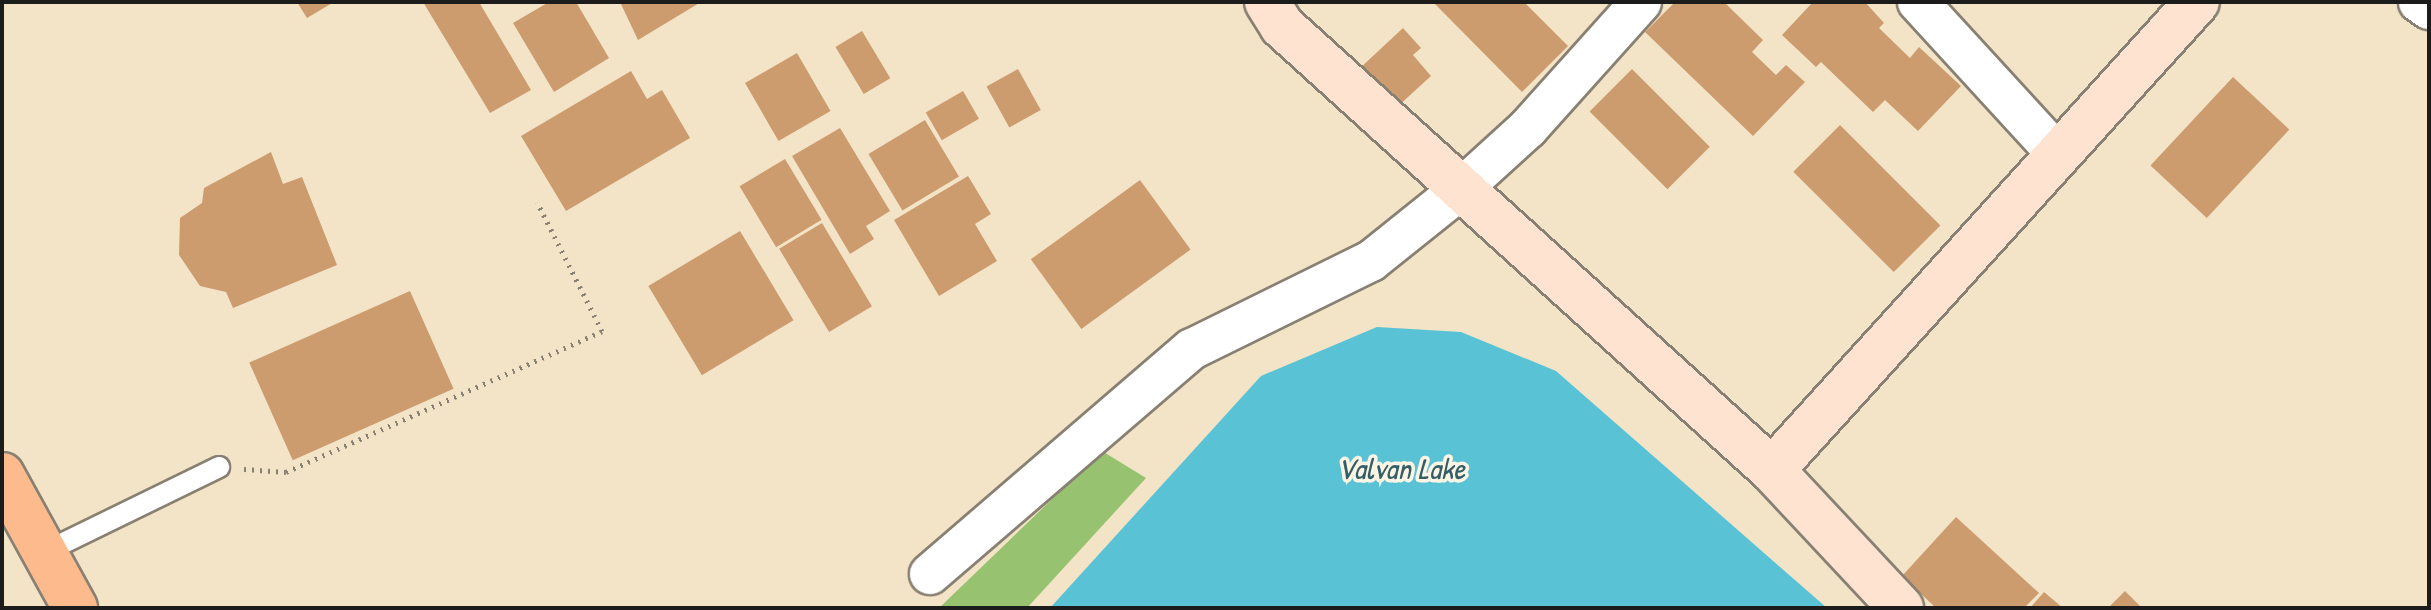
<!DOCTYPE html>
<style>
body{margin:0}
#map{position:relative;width:2431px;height:610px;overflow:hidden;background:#f3e4c8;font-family:"Patrick Hand",sans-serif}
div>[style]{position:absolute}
.green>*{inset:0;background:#97c371}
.water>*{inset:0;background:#59c2d5}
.building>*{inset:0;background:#cc9c6f;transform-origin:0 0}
.path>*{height:5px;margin-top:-2.5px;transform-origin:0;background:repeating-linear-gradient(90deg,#888072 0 2px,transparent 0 8px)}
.roads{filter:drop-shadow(2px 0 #888072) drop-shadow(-2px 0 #888072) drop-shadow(0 2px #888072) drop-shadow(0 -2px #888072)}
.lane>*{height:20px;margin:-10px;padding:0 10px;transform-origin:10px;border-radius:10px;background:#fff}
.street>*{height:40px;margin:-20px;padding:0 20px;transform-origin:20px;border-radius:20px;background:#fff}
.secondary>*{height:44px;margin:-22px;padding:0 22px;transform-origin:22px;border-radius:22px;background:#fee3d1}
.highway>*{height:44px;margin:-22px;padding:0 22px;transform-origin:22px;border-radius:22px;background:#fcba8d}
span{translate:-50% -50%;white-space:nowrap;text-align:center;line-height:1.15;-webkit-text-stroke:7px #fcf5e5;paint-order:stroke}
.water-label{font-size:30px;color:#345e66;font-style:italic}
.frame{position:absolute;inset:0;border:4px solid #1c1c1c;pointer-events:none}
</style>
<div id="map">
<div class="green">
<i style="clip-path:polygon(1102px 451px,1146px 478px,1027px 608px,939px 608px)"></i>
</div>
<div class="water">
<i style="clip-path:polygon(1377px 327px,1461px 332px,1556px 371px,1827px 608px,1050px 608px,1261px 376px)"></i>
</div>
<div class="building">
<i style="clip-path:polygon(297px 2px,334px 2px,307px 18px)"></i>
<i style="clip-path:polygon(423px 2px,479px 2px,531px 90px,490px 113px)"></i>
<i style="clip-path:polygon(549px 2px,576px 2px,609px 58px,554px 92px,513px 23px)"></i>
<i style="clip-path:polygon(620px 2px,701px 2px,638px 40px)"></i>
<i style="clip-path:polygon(1433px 2px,1524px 2px,1568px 46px,1522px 92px)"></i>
<i style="clip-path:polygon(1675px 2px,1724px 2px,1763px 40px,1752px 52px,1776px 75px,1786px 65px,1805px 82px,1753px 136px,1645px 32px)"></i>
<i style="clip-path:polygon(1813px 2px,1865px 2px,1884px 23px,1879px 28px,1910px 58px,1919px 47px,1961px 86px,1918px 131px,1885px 100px,1873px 112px,1821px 62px,1816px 67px,1782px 35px)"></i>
<i style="clip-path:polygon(1403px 28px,1421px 48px,1413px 55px,1431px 76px,1396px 108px,1359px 69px)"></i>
<i style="left:862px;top:31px;width:55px;height:31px;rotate:59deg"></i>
<i style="left:797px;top:53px;width:67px;height:60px;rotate:60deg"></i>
<i style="left:1018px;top:69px;width:47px;height:36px;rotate:61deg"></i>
<i style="left:1632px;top:69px;width:110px;height:60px;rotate:45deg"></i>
<i style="clip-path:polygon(631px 71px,647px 99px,662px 90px,690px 138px,566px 211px,521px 136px)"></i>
<i style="left:2233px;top:77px;width:77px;height:121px;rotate:43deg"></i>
<i style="left:963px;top:91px;width:32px;height:43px;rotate:60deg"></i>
<i style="left:925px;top:120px;width:66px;height:66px;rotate:59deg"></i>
<i style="left:1840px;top:125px;width:142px;height:66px;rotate:45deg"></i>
<i style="clip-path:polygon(840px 128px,890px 211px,866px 226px,874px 239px,850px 254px,792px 156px)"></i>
<i style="clip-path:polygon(271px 152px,283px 184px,302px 177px,337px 265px,233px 308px,226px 292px,200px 286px,179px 255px,180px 218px,202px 203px,204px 188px)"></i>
<i style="left:785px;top:159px;width:71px;height:53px;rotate:59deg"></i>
<i style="clip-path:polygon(968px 176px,991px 214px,975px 224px,997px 261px,939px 296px,894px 220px)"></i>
<i style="left:1140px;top:180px;width:86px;height:135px;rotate:54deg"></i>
<i style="left:822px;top:223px;width:97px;height:50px;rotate:59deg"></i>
<i style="left:740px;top:231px;width:104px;height:107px;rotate:59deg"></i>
<i style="left:410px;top:291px;width:107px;height:176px;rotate:66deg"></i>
<i style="clip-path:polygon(1956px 517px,2039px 593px,2024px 608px,1936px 608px,1902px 576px)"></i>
<i style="clip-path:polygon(2125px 591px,2142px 608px,2108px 608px)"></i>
<i style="clip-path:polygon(2044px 592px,2063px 608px,2030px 608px)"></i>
</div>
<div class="path">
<i style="left:244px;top:469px;width:42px;rotate:4.1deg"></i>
<i style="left:286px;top:472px;width:346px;rotate:-24deg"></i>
<i style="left:602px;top:331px;width:144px;rotate:-116.7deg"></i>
</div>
<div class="roads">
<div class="lane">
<i style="left:43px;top:553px;width:196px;rotate:-26deg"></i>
</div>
<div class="street">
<i style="left:1918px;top:2px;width:207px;rotate:47.5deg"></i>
<i style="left:2419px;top:2px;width:12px;rotate:35deg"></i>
<i style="left:930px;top:574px;width:345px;rotate:-40.7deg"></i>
<i style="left:1192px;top:349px;width:199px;rotate:-26.2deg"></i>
<i style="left:1371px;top:261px;width:115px;rotate:-38.7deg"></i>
<i style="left:1461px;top:189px;width:91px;rotate:-42.3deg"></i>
<i style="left:1528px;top:128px;width:169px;rotate:-48.1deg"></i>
</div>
<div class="secondary">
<i style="left:1267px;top:2px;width:28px;rotate:58deg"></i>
<i style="left:1282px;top:26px;width:661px;rotate:42.18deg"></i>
<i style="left:1772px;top:470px;width:189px;rotate:46.9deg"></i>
<i style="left:1772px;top:470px;width:632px;rotate:-47.76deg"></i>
</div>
<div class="highway">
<i style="left:2px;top:475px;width:152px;rotate:61.2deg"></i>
</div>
</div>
<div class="water-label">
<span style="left:1401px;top:468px">Valvan Lake</span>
</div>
<div class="frame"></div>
</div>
